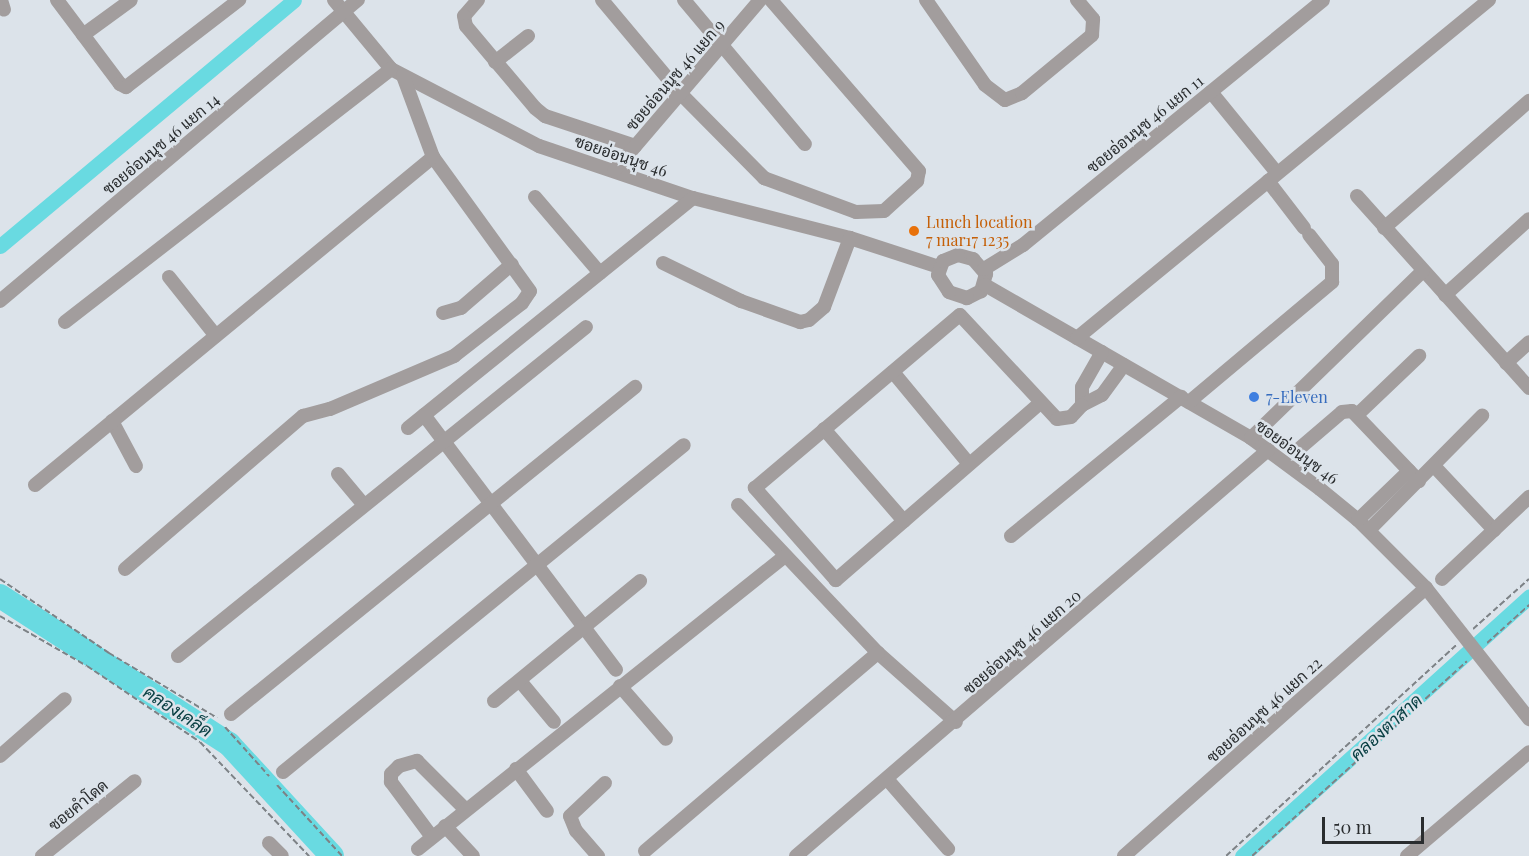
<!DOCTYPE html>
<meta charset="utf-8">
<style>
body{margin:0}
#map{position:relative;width:1529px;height:856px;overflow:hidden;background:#dce3ea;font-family:"Playfair Display",Sarabun,serif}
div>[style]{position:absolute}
.canal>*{height:15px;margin:-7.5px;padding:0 7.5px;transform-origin:7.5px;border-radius:7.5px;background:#69dae1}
.river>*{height:24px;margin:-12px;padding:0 12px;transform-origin:12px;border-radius:12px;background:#69dae1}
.path>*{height:2px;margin-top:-1px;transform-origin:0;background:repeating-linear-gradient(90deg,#7d8286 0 6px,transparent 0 9px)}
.minor>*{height:14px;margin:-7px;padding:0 7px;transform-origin:7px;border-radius:7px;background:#a29d9d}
.dots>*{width:16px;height:16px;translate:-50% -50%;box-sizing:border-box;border:3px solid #dce3ea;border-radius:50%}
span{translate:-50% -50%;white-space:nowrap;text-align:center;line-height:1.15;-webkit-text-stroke:5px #dce3ea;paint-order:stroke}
.street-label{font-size:16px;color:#2a2d2f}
.food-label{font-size:16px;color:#c56008}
.left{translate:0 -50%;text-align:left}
.shop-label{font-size:16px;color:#366cbe}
.water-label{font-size:18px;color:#0a4044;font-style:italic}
.scale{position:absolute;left:1322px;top:817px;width:102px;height:27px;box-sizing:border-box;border:3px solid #2a2d2f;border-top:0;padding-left:8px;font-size:18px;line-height:21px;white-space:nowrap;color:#2a2d2f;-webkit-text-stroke:4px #dce3ea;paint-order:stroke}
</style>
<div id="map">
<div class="canal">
<i style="left:0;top:246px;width:383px;rotate:-39.9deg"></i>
<i style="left:1242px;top:856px;width:387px;rotate:-42.1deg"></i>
</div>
<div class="river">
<i style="left:0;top:596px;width:273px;rotate:32.9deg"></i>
<i style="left:229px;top:744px;width:152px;rotate:47.4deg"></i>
</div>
<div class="path">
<i style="left:0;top:579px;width:132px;rotate:34.2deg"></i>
<i style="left:109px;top:653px;width:126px;rotate:31deg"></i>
<i style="left:0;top:616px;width:100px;rotate:29.9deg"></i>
<i style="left:87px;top:666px;width:136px;rotate:33.9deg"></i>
<i style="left:200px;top:742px;width:158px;rotate:46.3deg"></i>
<i style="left:1473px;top:629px;width:75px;rotate:-41.8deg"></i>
<i style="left:1487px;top:643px;width:57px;rotate:-42.1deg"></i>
<i style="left:225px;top:727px;width:66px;rotate:48.1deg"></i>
<i style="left:277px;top:785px;width:96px;rotate:47.5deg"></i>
<i style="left:1226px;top:856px;width:312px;rotate:-42.5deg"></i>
<i style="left:1252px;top:856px;width:290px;rotate:-42.2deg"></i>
</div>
<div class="minor">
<i style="left:1px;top:0;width:10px;rotate:73deg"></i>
<i style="left:57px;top:0;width:105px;rotate:53.1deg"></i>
<i style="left:120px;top:84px;width:7px;rotate:27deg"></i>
<i style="left:126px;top:87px;width:143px;rotate:-37.6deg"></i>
<i style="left:334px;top:0;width:89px;rotate:50.4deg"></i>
<i style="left:391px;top:69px;width:167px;rotate:27.5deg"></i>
<i style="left:539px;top:146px;width:163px;rotate:18.7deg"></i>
<i style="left:693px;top:198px;width:162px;rotate:14.3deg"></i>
<i style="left:850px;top:238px;width:94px;rotate:18deg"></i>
<i style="left:478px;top:0;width:21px;rotate:131deg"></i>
<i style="left:464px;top:16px;width:10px;rotate:79deg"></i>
<i style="left:466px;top:26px;width:107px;rotate:49.9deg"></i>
<i style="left:535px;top:108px;width:13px;rotate:39deg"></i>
<i style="left:545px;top:116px;width:95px;rotate:18.4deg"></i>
<i style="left:602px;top:0;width:121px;rotate:50deg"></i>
<i style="left:680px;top:93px;width:120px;rotate:45.3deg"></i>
<i style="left:764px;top:178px;width:98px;rotate:20.3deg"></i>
<i style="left:856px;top:212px;width:28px;rotate:-2deg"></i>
<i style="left:884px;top:211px;width:45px;rotate:-42.3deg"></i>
<i style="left:917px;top:181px;width:10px;rotate:-79deg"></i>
<i style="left:919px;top:171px;width:226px;rotate:-130.9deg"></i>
<i style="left:684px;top:0;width:188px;rotate:50deg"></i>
<i style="left:926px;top:0;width:103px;rotate:55.2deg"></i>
<i style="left:985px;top:85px;width:25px;rotate:37deg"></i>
<i style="left:1005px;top:100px;width:18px;rotate:-22deg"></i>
<i style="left:1022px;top:93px;width:91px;rotate:-39.6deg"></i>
<i style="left:1092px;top:35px;width:16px;rotate:-86deg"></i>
<i style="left:1093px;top:19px;width:25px;rotate:-130deg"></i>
<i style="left:83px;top:35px;width:59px;rotate:-36.1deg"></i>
<i style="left:495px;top:62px;width:42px;rotate:-38.2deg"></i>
<i style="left:1211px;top:92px;width:104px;rotate:50.8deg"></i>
<i style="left:614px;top:171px;width:225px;rotate:-49.5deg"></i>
<i style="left:1268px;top:181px;width:59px;rotate:52.5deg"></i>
<i style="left:1357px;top:196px;width:258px;rotate:48.1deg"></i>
<i style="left:535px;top:197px;width:100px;rotate:49.5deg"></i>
<i style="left:1384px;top:228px;width:193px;rotate:-41.2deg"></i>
<i style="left:958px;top:255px;width:16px;rotate:15deg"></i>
<i style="left:973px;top:259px;width:20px;rotate:49deg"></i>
<i style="left:986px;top:274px;width:18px;rotate:106deg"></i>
<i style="left:981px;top:291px;width:16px;rotate:153deg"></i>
<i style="left:967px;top:298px;width:19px;rotate:-162deg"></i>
<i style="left:949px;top:292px;width:20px;rotate:-123deg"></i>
<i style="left:938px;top:275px;width:15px;rotate:-70deg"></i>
<i style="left:943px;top:261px;width:16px;rotate:-22deg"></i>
<i style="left:663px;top:263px;width:87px;rotate:26deg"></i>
<i style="left:741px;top:301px;width:63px;rotate:19.6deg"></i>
<i style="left:800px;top:322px;width:9px;rotate:-13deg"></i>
<i style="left:809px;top:320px;width:20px;rotate:-41deg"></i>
<i style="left:824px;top:307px;width:74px;rotate:-69.4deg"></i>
<i style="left:984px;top:269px;width:46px;rotate:-31.6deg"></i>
<i style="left:1023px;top:245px;width:387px;rotate:-39.2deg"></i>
<i style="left:169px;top:277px;width:75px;rotate:51.5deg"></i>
<i style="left:985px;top:285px;width:307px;rotate:29.9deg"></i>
<i style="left:1251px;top:438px;width:86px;rotate:36.5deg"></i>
<i style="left:1320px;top:489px;width:49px;rotate:39.2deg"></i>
<i style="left:1358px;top:520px;width:96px;rotate:45deg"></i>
<i style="left:1426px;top:588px;width:167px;rotate:51.8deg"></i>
<i style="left:1445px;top:295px;width:113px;rotate:-42.1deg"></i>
<i style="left:0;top:301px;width:468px;rotate:-40.1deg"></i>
<i style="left:443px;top:313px;width:19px;rotate:-16deg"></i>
<i style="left:461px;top:308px;width:67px;rotate:-40.8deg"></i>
<i style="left:65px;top:322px;width:413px;rotate:-37.8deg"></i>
<i style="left:1077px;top:338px;width:533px;rotate:-39.37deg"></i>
<i style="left:1102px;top:352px;width:40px;rotate:119.7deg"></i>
<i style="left:1082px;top:387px;width:18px;rotate:90deg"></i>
<i style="left:1082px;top:405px;width:22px;rotate:-27deg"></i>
<i style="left:1102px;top:395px;width:37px;rotate:-54deg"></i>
<i style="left:1506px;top:363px;width:31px;rotate:-42deg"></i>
<i style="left:893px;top:372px;width:119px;rotate:50.4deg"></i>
<i style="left:1189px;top:402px;width:187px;rotate:-40deg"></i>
<i style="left:1332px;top:282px;width:18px;rotate:-90deg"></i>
<i style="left:1332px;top:264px;width:37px;rotate:-128deg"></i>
<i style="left:1039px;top:404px;width:269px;rotate:139.1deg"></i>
<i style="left:836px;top:580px;width:123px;rotate:-131.4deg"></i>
<i style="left:755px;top:488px;width:268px;rotate:-40.2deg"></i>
<i style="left:960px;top:315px;width:142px;rotate:47deg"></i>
<i style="left:1057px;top:419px;width:14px;rotate:-8deg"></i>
<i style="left:1071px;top:417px;width:16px;rotate:-47deg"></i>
<i style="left:424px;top:415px;width:319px;rotate:53deg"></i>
<i style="left:1357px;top:415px;width:86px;rotate:-43.6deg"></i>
<i style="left:112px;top:421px;width:51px;rotate:61.9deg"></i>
<i style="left:408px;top:428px;width:366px;rotate:-38.9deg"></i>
<i style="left:824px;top:429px;width:122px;rotate:49deg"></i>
<i style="left:1251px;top:438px;width:240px;rotate:-44.2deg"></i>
<i style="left:1300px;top:448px;width:55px;rotate:-40.6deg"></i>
<i style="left:1342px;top:412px;width:10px;rotate:-6deg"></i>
<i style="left:1352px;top:411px;width:97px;rotate:46.3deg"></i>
<i style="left:1434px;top:466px;width:88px;rotate:46.8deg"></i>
<i style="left:338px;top:474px;width:40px;rotate:50deg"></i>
<i style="left:35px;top:485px;width:516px;rotate:-39.49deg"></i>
<i style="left:738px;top:505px;width:204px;rotate:46.6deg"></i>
<i style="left:878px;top:653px;width:104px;rotate:41.5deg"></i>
<i style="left:1358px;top:520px;width:71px;rotate:-43.9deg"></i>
<i style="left:1369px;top:530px;width:161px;rotate:-45.3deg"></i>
<i style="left:1011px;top:536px;width:220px;rotate:-39.3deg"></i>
<i style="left:125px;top:569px;width:235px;rotate:-40.7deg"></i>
<i style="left:303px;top:416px;width:28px;rotate:-15deg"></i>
<i style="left:330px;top:409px;width:135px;rotate:-23.1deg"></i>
<i style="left:454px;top:356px;width:86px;rotate:-37.9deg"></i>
<i style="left:522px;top:303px;width:14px;rotate:-56deg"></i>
<i style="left:530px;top:291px;width:165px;rotate:-125.9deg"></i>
<i style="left:433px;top:157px;width:86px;rotate:-110.3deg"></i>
<i style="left:1442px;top:579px;width:120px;rotate:-43.3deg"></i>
<i style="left:178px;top:656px;width:524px;rotate:-38.88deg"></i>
<i style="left:520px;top:681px;width:53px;rotate:50.3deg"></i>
<i style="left:620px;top:686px;width:70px;rotate:49deg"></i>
<i style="left:494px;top:701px;width:189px;rotate:-39.4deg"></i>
<i style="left:231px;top:714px;width:520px;rotate:-38.99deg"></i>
<i style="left:0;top:756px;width:86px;rotate:-41.2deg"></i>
<i style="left:516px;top:769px;width:52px;rotate:53.6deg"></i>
<i style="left:283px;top:772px;width:517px;rotate:-39.2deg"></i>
<i style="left:887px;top:779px;width:93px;rotate:48.9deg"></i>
<i style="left:445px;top:826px;width:41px;rotate:47deg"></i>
<i style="left:432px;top:837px;width:69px;rotate:-126.7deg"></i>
<i style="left:391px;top:782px;width:8px;rotate:-90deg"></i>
<i style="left:391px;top:774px;width:11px;rotate:-45deg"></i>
<i style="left:399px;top:766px;width:19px;rotate:-16deg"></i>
<i style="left:417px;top:761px;width:69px;rotate:45deg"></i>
<i style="left:269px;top:843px;width:18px;rotate:45deg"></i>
<i style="left:418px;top:849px;width:470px;rotate:-38.6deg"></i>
<i style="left:645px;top:851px;width:306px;rotate:-40.4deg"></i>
<i style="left:42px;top:856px;width:119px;rotate:-38.9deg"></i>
<i style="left:598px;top:856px;width:33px;rotate:-131deg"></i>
<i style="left:576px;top:831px;width:16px;rotate:-112deg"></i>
<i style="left:570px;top:816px;width:48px;rotate:-43.3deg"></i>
<i style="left:796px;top:856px;width:623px;rotate:-40.7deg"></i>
<i style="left:1124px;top:856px;width:404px;rotate:-41.6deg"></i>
<i style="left:1407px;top:856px;width:160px;rotate:-40.4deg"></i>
</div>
<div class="dots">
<i style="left:914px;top:231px;background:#e8710a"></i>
<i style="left:1254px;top:397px;background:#3f7fe0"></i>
</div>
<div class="street-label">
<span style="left:675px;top:75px;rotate:-49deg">ซอยอ่อนนุช 46 แยก 9</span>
<span style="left:1145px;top:124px;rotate:-39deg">ซอยอ่อนนุช 46 แยก 11</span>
<span style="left:161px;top:144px;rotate:-40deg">ซอยอ่อนนุช 46 แยก 14</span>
<span style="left:621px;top:156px;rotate:19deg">ซอยอ่อนนุช 46</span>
<span style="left:1297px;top:452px;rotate:36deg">ซอยอ่อนนุช 46</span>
<span style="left:1022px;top:642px;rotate:-41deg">ซอยอ่อนนุช 46 แยก 20</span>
<span style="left:1264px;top:710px;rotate:-42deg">ซอยอ่อนนุช 46 แยก 22</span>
<span style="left:78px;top:805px;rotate:-39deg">ซอยคำโดด</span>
</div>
<div class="food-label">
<span class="left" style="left:926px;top:231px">Lunch location<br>7 mar17 1235</span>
</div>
<div class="shop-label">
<span class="left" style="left:1266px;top:397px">7-Eleven</span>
</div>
<div class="water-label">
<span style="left:178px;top:711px;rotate:33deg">คลองเคล็ด</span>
<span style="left:1386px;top:727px;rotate:-42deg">คลองตาสาด</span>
</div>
<div class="scale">50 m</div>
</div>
